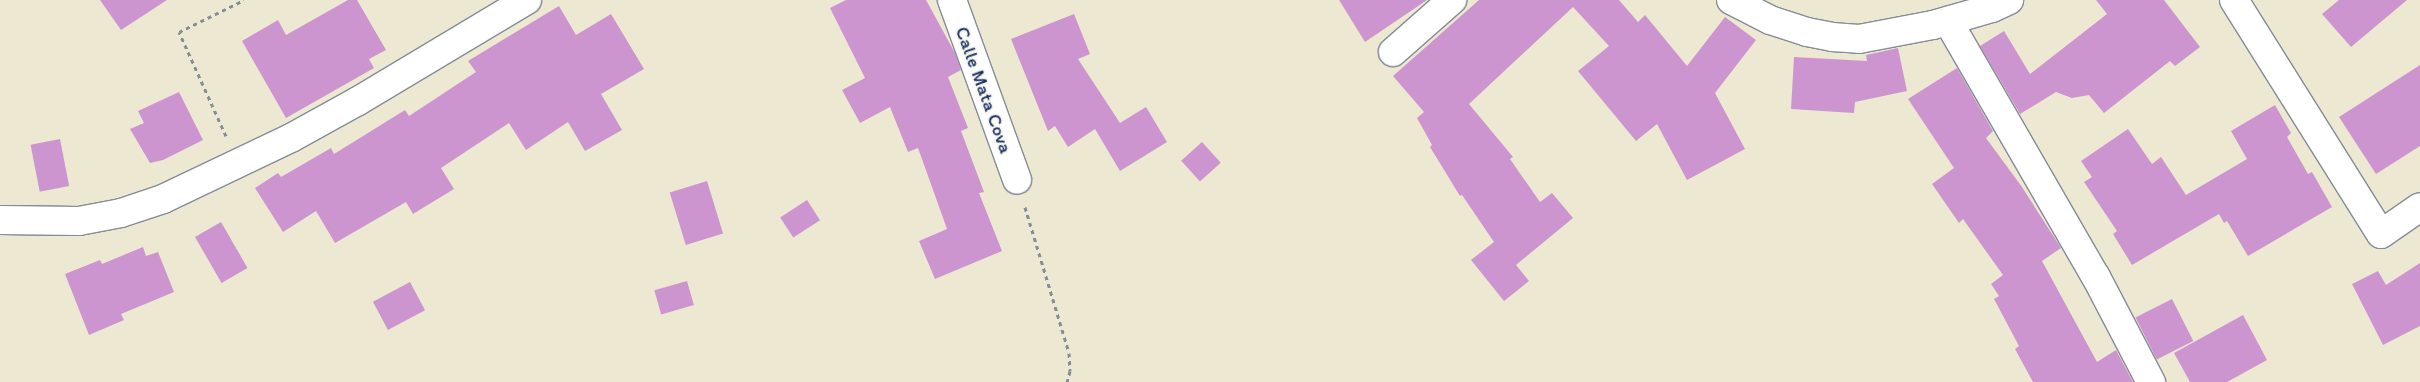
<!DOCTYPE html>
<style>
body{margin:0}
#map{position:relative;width:2420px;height:382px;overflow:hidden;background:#ede8d1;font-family:Itim,sans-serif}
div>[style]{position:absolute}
.building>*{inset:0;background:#cd95d0;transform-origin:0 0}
.path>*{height:3px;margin-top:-1.5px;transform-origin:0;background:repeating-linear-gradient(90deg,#848c98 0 4px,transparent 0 8px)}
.roads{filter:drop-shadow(1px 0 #848c98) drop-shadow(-1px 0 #848c98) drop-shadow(0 1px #848c98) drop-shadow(0 -1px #848c98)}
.street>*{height:28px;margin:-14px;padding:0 14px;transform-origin:14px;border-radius:14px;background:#fff}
span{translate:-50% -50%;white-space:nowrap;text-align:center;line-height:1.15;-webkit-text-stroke:4px #f6f6f2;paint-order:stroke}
.street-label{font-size:19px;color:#1b2f5e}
</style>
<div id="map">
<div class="building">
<i style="clip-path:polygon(100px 0,167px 0,121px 30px)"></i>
<i style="clip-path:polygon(348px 0,357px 0,386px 50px,369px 59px,374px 68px,286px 118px,242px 41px,278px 20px,286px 35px)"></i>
<i style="clip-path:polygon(846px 0,926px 0,955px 53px,961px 70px,948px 77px,968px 128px,961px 131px,984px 192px,979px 193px,1002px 251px,935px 279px,919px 241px,947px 229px,918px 148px,908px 152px,890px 107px,860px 123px,842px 90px,865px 78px,830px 8px)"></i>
<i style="clip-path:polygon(1339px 0,1427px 0,1365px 42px)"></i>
<i style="clip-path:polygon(1479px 0,1619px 0,1638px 22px,1645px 15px,1687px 66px,1725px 17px,1756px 40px,1715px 93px,1745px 149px,1687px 180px,1657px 124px,1636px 141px,1578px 71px,1609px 46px,1573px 7px,1469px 104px,1513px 157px,1510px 159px,1540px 202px,1552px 193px,1573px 218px,1516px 265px,1529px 281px,1504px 301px,1471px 260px,1494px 242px,1462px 195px,1460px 196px,1430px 147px,1432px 145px,1417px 118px,1424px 112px,1393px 76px)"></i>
<i style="clip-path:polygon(2096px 0,2164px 0,2200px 47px,2175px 66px,2170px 61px,2104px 113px,2089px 95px,2072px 98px,2056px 92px,2020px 114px,1980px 46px,2004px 31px,2030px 74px,2107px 14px)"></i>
<i style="clip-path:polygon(2339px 0,2407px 0,2351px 47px,2322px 14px)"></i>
<i style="clip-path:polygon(559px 6px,576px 35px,611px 14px,644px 69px,601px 94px,622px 130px,585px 151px,568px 122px,526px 150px,509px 123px,441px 168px,454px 189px,413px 214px,406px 202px,335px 243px,316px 211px,283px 232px,255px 188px,278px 173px,281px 177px,331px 148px,334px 154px,405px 110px,409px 116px,476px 72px,468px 61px)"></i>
<i style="clip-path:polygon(1074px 14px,1090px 54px,1078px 59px,1120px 123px,1146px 107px,1167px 142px,1120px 171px,1095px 129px,1068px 147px,1055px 126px,1048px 131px,1011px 39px)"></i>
<i style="clip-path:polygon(1898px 48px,1907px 91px,1855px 102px,1854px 113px,1791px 109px,1794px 57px,1867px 61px,1866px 55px)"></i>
<i style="clip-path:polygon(2420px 65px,2420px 146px,2376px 174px,2339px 117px)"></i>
<i style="clip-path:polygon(1957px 68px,1993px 131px,1986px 138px,2022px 187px,2061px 248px,2042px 261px,2097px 362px,2116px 350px,2133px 382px,2033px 382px,2015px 349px,2019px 346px,1994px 299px,1999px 296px,1991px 284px,2003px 275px,1963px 219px,1959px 223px,1932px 184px,1954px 168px,1908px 99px)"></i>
<i style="clip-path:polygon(179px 92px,203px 140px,163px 160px,150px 163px,130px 129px,144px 123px,138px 111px)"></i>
<i style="clip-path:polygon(2275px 105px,2291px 133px,2287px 137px,2308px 174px,2312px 172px,2332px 207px,2248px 256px,2227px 221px,2224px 223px,2219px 214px,2132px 265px,2113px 234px,2117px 231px,2084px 182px,2092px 177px,2081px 161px,2128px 129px,2152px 164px,2161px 157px,2186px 195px,2247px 159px,2231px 131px)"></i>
<i style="left:60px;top:139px;width:48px;height:30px;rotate:79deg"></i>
<i style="left:1202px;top:142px;width:28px;height:28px;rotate:48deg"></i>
<i style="left:707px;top:181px;width:55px;height:39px;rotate:73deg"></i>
<i style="left:807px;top:200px;width:24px;height:32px;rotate:57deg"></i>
<i style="left:221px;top:222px;width:53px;height:30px;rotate:60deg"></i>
<i style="clip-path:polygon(143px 247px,146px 256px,158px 252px,174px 292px,121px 314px,124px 320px,89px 335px,65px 274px,100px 260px,102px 264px)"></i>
<i style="clip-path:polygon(2420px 263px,2420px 326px,2383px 345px,2352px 284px,2378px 271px,2386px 285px)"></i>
<i style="left:687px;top:281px;width:25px;height:34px;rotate:74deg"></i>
<i style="left:410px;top:282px;width:32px;height:42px;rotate:62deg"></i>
<i style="left:2172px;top:299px;width:47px;height:41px;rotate:63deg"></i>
<i style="clip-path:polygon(2243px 315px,2267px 360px,2227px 382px,2190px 382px,2174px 353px)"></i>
</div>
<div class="path">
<i style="left:226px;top:136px;width:114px;rotate:-114.3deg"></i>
<i style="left:179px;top:32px;width:72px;rotate:-26.2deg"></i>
<i style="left:1025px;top:207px;width:152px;rotate:73.2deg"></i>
<i style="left:1069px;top:353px;width:18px;rotate:87deg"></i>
<i style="left:1070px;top:371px;width:11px;rotate:105deg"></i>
</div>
<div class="roads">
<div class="street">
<i style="left:952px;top:0;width:191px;rotate:70.1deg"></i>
<i style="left:1731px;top:0;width:44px;rotate:27.1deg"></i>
<i style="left:1770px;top:20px;width:39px;rotate:18deg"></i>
<i style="left:1807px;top:32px;width:25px;rotate:11deg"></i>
<i style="left:1832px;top:37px;width:27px;rotate:4deg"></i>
<i style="left:1859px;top:39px;width:75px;rotate:-10.7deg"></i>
<i style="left:1933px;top:25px;width:61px;rotate:-16.1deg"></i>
<i style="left:1992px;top:8px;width:19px;rotate:-25deg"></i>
<i style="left:2234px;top:0;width:276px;rotate:57.9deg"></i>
<i style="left:2381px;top:234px;width:47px;rotate:-34.7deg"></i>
<i style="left:1948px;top:21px;width:296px;rotate:60deg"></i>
<i style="left:2096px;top:277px;width:119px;rotate:62.4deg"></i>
<i style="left:1393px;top:52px;width:79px;rotate:-41.4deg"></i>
<i style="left:0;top:220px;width:79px;rotate:0.7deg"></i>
<i style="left:79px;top:221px;width:43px;rotate:-10.8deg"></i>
<i style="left:121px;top:213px;width:44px;rotate:-18.4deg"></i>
<i style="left:163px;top:199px;width:142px;rotate:-25.5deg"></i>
<i style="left:291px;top:138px;width:77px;rotate:-28.9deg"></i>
<i style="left:358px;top:101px;width:197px;rotate:-30.9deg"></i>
</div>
</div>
<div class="street-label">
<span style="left:984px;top:90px;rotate:70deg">Calle Mata Cova</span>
</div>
</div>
